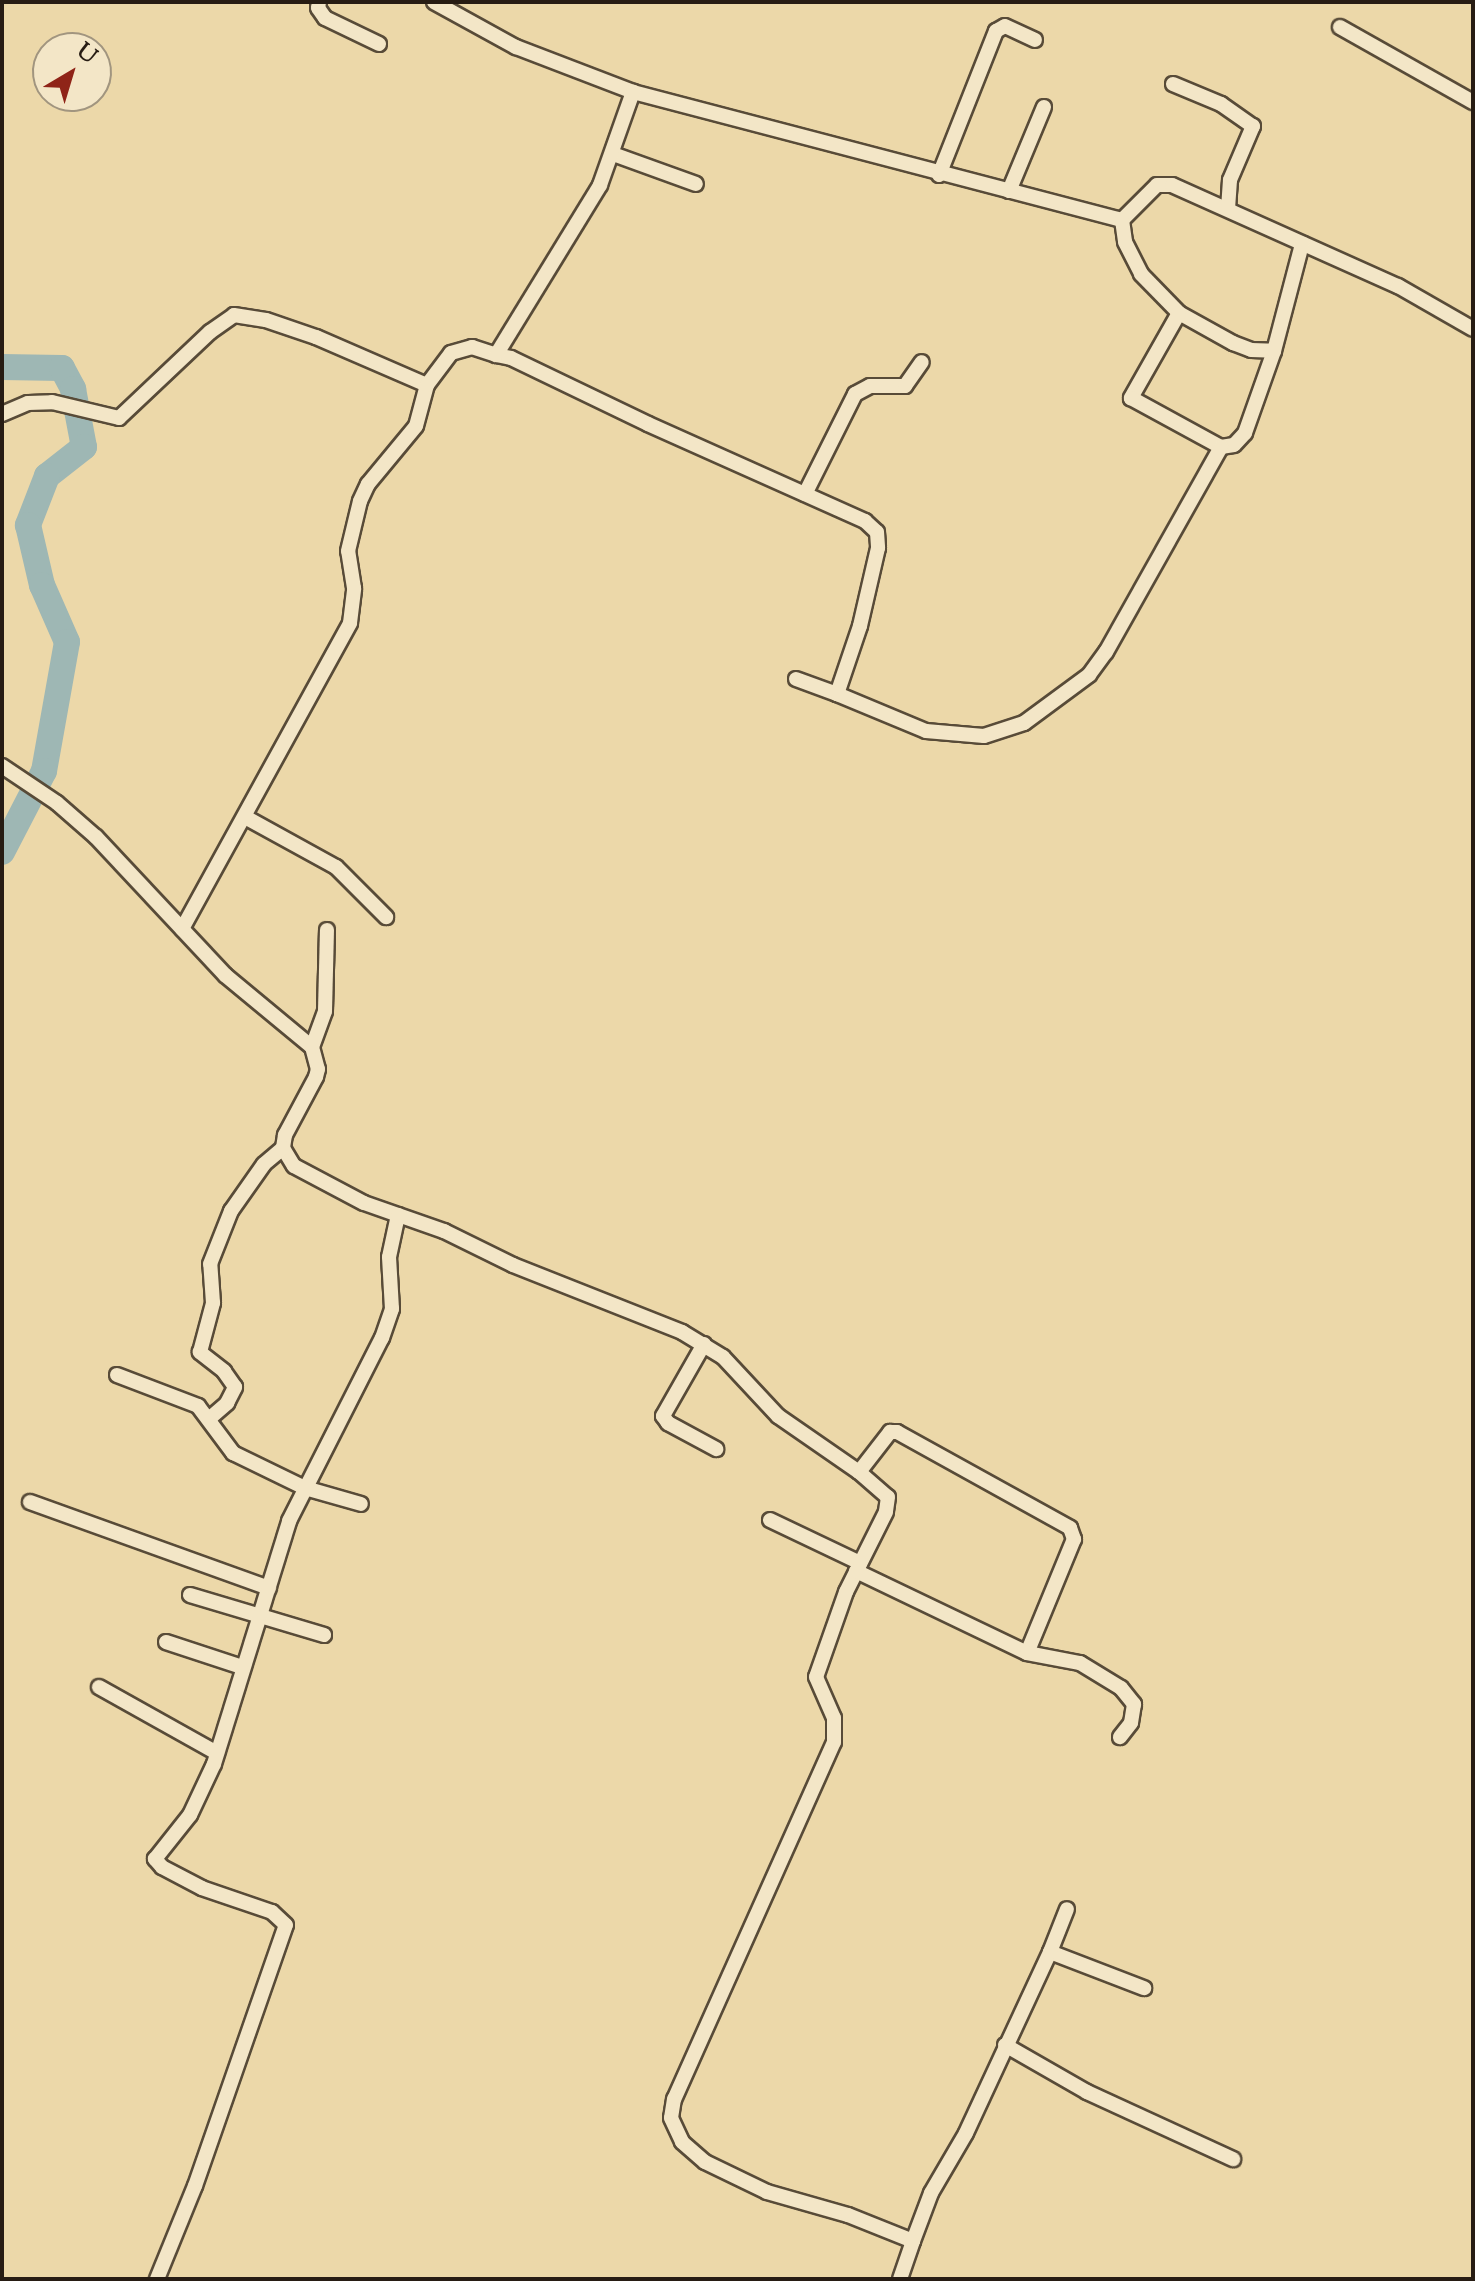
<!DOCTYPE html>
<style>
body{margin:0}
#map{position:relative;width:1475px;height:2281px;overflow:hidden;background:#ecd8a9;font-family:"Sorts Mill Goudy",serif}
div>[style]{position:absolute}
.river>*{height:26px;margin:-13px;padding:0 13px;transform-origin:13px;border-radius:13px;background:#9eb7b4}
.roads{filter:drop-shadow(2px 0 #584b38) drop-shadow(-2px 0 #584b38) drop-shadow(0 2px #584b38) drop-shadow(0 -2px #584b38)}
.minor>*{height:14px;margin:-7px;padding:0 7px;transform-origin:7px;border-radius:7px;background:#f3e6c7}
span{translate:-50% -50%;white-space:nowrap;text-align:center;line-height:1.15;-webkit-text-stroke:6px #f3e6c7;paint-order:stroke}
.frame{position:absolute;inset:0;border:4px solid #271c13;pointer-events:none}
.north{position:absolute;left:32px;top:32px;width:80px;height:80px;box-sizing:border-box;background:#f3e6c7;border:2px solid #a1957f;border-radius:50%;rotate:38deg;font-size:22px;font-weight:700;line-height:32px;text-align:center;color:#271c13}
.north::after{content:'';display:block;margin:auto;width:28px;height:36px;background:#8f2418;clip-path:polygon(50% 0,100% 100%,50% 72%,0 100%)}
</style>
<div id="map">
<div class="river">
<i style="left:2px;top:367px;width:60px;rotate:1deg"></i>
<i style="left:62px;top:368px;width:24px;rotate:62deg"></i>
<i style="left:73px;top:389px;width:59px;rotate:79.3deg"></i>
<i style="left:84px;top:447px;width:47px;rotate:141.9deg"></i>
<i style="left:47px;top:476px;width:53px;rotate:111.2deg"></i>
<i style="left:28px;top:525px;width:62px;rotate:76.9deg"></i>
<i style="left:42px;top:585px;width:62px;rotate:66.3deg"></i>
<i style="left:67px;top:642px;width:131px;rotate:100.1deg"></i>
<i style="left:44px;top:771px;width:91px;rotate:117.4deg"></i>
</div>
<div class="roads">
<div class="minor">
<i style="left:319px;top:2px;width:6px;rotate:99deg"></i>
<i style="left:318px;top:8px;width:12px;rotate:55deg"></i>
<i style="left:325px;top:18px;width:60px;rotate:25.7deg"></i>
<i style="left:434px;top:2px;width:94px;rotate:28.8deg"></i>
<i style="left:516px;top:47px;width:125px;rotate:21deg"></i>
<i style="left:633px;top:92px;width:505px;rotate:14.67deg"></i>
<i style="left:1122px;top:220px;width:49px;rotate:-45deg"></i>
<i style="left:1157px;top:185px;width:15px"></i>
<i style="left:1172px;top:185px;width:248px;rotate:24.1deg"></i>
<i style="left:1398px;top:286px;width:86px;rotate:29.8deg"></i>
<i style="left:1340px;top:27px;width:153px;rotate:29.4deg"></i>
<i style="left:1173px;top:84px;width:52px;rotate:22.6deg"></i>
<i style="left:1221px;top:104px;width:39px;rotate:35deg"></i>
<i style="left:1253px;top:126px;width:59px;rotate:113.1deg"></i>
<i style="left:1230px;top:180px;width:28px;rotate:94deg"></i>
<i style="left:613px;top:154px;width:88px;rotate:19.9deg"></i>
<i style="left:939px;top:175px;width:155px;rotate:-68.4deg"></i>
<i style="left:996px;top:31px;width:10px;rotate:-29deg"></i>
<i style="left:1005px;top:26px;width:33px;rotate:25deg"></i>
<i style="left:1009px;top:191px;width:91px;rotate:-67.4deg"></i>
<i style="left:1122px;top:220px;width:22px;rotate:82deg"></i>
<i style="left:1125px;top:242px;width:36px;rotate:63deg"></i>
<i style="left:1141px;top:274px;width:54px;rotate:45.7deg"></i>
<i style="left:1179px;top:313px;width:62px;rotate:29.1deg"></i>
<i style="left:1233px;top:343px;width:19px;rotate:21deg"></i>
<i style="left:1251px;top:350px;width:23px;rotate:2deg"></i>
<i style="left:1179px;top:313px;width:98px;rotate:119.5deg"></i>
<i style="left:1131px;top:398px;width:102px;rotate:28.6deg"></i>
<i style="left:1221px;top:447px;width:13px;rotate:-9deg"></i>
<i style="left:1234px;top:445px;width:16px;rotate:-47deg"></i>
<i style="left:1245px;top:433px;width:87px;rotate:-70.5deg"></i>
<i style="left:1274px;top:351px;width:111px;rotate:-75.3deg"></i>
<i style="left:496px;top:355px;width:15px;rotate:11deg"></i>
<i style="left:511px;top:358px;width:152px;rotate:25.7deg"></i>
<i style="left:648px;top:424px;width:238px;rotate:24.1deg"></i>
<i style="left:865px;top:521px;width:16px;rotate:43deg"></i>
<i style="left:877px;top:532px;width:16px;rotate:86deg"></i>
<i style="left:878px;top:548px;width:80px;rotate:103deg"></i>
<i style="left:860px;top:626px;width:72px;rotate:108.7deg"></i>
<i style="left:837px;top:694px;width:96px;rotate:22.6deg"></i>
<i style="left:926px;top:731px;width:58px;rotate:4.9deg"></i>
<i style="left:984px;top:736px;width:42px;rotate:-18deg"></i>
<i style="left:1024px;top:723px;width:81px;rotate:-36.4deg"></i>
<i style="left:1089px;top:675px;width:29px;rotate:-54deg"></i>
<i style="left:1106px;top:652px;width:235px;rotate:-60.7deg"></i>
<i style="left:2px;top:414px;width:28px;rotate:-23deg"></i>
<i style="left:28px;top:403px;width:24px;rotate:-2deg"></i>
<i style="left:52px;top:402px;width:69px;rotate:13.4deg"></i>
<i style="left:119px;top:418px;width:125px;rotate:-43.4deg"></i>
<i style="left:210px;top:332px;width:29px;rotate:-35deg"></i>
<i style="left:234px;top:315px;width:32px;rotate:9deg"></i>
<i style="left:266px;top:320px;width:53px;rotate:18.8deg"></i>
<i style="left:316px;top:337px;width:121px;rotate:23.4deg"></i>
<i style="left:805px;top:494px;width:112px;rotate:-63.4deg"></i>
<i style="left:855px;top:394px;width:17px;rotate:-28deg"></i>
<i style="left:870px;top:386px;width:35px"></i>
<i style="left:905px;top:386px;width:29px;rotate:-55deg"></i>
<i style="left:796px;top:679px;width:44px;rotate:20.1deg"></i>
<i style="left:2px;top:766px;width:66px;rotate:33.9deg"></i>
<i style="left:57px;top:803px;width:52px;rotate:41.1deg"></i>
<i style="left:96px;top:837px;width:189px;rotate:46.9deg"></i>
<i style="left:225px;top:975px;width:113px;rotate:39.6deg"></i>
<i style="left:312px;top:1047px;width:23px;rotate:75deg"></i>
<i style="left:318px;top:1069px;width:8px;rotate:104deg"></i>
<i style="left:316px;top:1077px;width:66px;rotate:118.1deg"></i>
<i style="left:285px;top:1135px;width:13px;rotate:99deg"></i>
<i style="left:283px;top:1148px;width:21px;rotate:59deg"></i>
<i style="left:294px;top:1166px;width:79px;rotate:27.9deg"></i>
<i style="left:364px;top:1203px;width:85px;rotate:19.3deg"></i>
<i style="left:444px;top:1231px;width:77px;rotate:26.2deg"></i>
<i style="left:513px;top:1265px;width:182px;rotate:21.6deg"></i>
<i style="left:682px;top:1332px;width:48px;rotate:31.4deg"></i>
<i style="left:723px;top:1357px;width:81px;rotate:47deg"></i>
<i style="left:778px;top:1416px;width:98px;rotate:34.7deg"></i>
<i style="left:859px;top:1472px;width:38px;rotate:41deg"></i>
<i style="left:888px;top:1497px;width:15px;rotate:98deg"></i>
<i style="left:886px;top:1512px;width:89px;rotate:116.6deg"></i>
<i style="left:846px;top:1592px;width:90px;rotate:109.4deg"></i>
<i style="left:816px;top:1677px;width:45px;rotate:66.3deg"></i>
<i style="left:834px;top:1718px;width:24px;rotate:90deg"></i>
<i style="left:834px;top:1742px;width:391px;rotate:114.1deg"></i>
<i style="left:674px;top:2099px;width:19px;rotate:99deg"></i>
<i style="left:671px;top:2118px;width:26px;rotate:65deg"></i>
<i style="left:682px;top:2142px;width:30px;rotate:41deg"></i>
<i style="left:705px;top:2162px;width:69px;rotate:25.8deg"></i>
<i style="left:767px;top:2192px;width:84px;rotate:15.9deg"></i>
<i style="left:848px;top:2215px;width:70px;rotate:21.8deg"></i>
<i style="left:913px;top:2241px;width:51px;rotate:-69.4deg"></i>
<i style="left:931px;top:2193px;width:69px;rotate:-59.7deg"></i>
<i style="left:966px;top:2133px;width:200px;rotate:-65.1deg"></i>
<i style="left:1050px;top:1952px;width:101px;rotate:21deg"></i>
<i style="left:245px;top:817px;width:104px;rotate:28.8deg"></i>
<i style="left:336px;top:867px;width:71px;rotate:45deg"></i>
<i style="left:182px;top:929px;width:349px;rotate:-61.2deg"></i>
<i style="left:350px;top:623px;width:35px;rotate:-83deg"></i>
<i style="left:354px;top:588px;width:37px;rotate:-99deg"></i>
<i style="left:348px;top:551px;width:51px;rotate:-76.5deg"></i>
<i style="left:360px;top:501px;width:19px;rotate:-65deg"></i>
<i style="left:368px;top:484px;width:75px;rotate:-50.4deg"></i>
<i style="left:416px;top:426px;width:42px;rotate:-75deg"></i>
<i style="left:427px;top:385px;width:40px;rotate:-53deg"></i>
<i style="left:451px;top:353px;width:22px;rotate:-16deg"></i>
<i style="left:472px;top:347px;width:25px;rotate:18deg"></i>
<i style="left:496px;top:355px;width:199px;rotate:-58.5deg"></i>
<i style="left:600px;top:185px;width:99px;rotate:-70.5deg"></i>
<i style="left:312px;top:1047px;width:38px;rotate:-70deg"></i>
<i style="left:325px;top:1011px;width:81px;rotate:-88.6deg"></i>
<i style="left:704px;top:1344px;width:83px;rotate:119.7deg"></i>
<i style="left:663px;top:1416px;width:9px;rotate:54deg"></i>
<i style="left:668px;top:1423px;width:55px;rotate:28.4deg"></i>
<i style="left:117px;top:1375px;width:87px;rotate:20.9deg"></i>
<i style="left:198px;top:1406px;width:59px;rotate:53.3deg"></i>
<i style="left:233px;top:1453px;width:80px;rotate:25.9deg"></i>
<i style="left:305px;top:1488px;width:58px;rotate:15.9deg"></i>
<i style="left:210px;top:1418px;width:23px;rotate:-41deg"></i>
<i style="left:227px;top:1403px;width:18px;rotate:-63deg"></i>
<i style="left:235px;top:1387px;width:19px;rotate:-125deg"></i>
<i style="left:224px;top:1371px;width:31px;rotate:-142deg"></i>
<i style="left:200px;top:1352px;width:51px;rotate:-75.1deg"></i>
<i style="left:213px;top:1303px;width:39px;rotate:-94deg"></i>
<i style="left:210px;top:1264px;width:57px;rotate:-68.4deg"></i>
<i style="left:231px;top:1211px;width:57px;rotate:-54.9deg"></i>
<i style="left:264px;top:1164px;width:25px;rotate:-40deg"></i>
<i style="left:859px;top:1472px;width:51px;rotate:-52.2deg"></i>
<i style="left:890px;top:1432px;width:7px"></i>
<i style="left:897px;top:1432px;width:198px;rotate:29deg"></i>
<i style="left:1070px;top:1528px;width:12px;rotate:70deg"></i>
<i style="left:1074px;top:1539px;width:123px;rotate:112.4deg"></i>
<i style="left:30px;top:1502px;width:254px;rotate:19.8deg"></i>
<i style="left:770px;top:1520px;width:100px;rotate:25.5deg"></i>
<i style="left:856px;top:1571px;width:190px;rotate:25.6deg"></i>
<i style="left:1027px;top:1653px;width:54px;rotate:10.7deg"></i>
<i style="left:1080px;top:1663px;width:48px;rotate:31.4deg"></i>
<i style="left:1121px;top:1688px;width:21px;rotate:51deg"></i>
<i style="left:1134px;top:1704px;width:19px;rotate:99deg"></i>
<i style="left:1131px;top:1723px;width:18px;rotate:128deg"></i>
<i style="left:190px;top:1595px;width:140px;rotate:16.6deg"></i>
<i style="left:166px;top:1642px;width:80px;rotate:18.2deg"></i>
<i style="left:99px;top:1687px;width:135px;rotate:29.2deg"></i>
<i style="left:1050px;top:1952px;width:46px;rotate:-68.4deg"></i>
<i style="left:1005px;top:2045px;width:95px;rotate:29.8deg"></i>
<i style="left:1087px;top:2092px;width:161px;rotate:24.7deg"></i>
<i style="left:157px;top:2279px;width:100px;rotate:-67.8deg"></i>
<i style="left:195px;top:2186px;width:276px;rotate:-70.8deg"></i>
<i style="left:286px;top:1925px;width:19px;rotate:-137deg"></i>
<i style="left:272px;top:1912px;width:74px;rotate:-161.1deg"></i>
<i style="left:202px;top:1888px;width:45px;rotate:-152.3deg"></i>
<i style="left:162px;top:1867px;width:11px;rotate:-131deg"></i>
<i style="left:155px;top:1859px;width:56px;rotate:-51.5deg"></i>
<i style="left:190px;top:1815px;width:56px;rotate:-64.8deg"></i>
<i style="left:214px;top:1764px;width:254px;rotate:-72.8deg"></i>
<i style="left:289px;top:1521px;width:205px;rotate:-63.1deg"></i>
<i style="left:382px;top:1338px;width:31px;rotate:-71deg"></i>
<i style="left:392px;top:1309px;width:52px;rotate:-93.3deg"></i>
<i style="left:389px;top:1257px;width:43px;rotate:-77.9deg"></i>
<i style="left:900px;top:2279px;width:40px;rotate:-71.1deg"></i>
</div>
</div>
<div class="frame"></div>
<div class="north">U</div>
</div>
